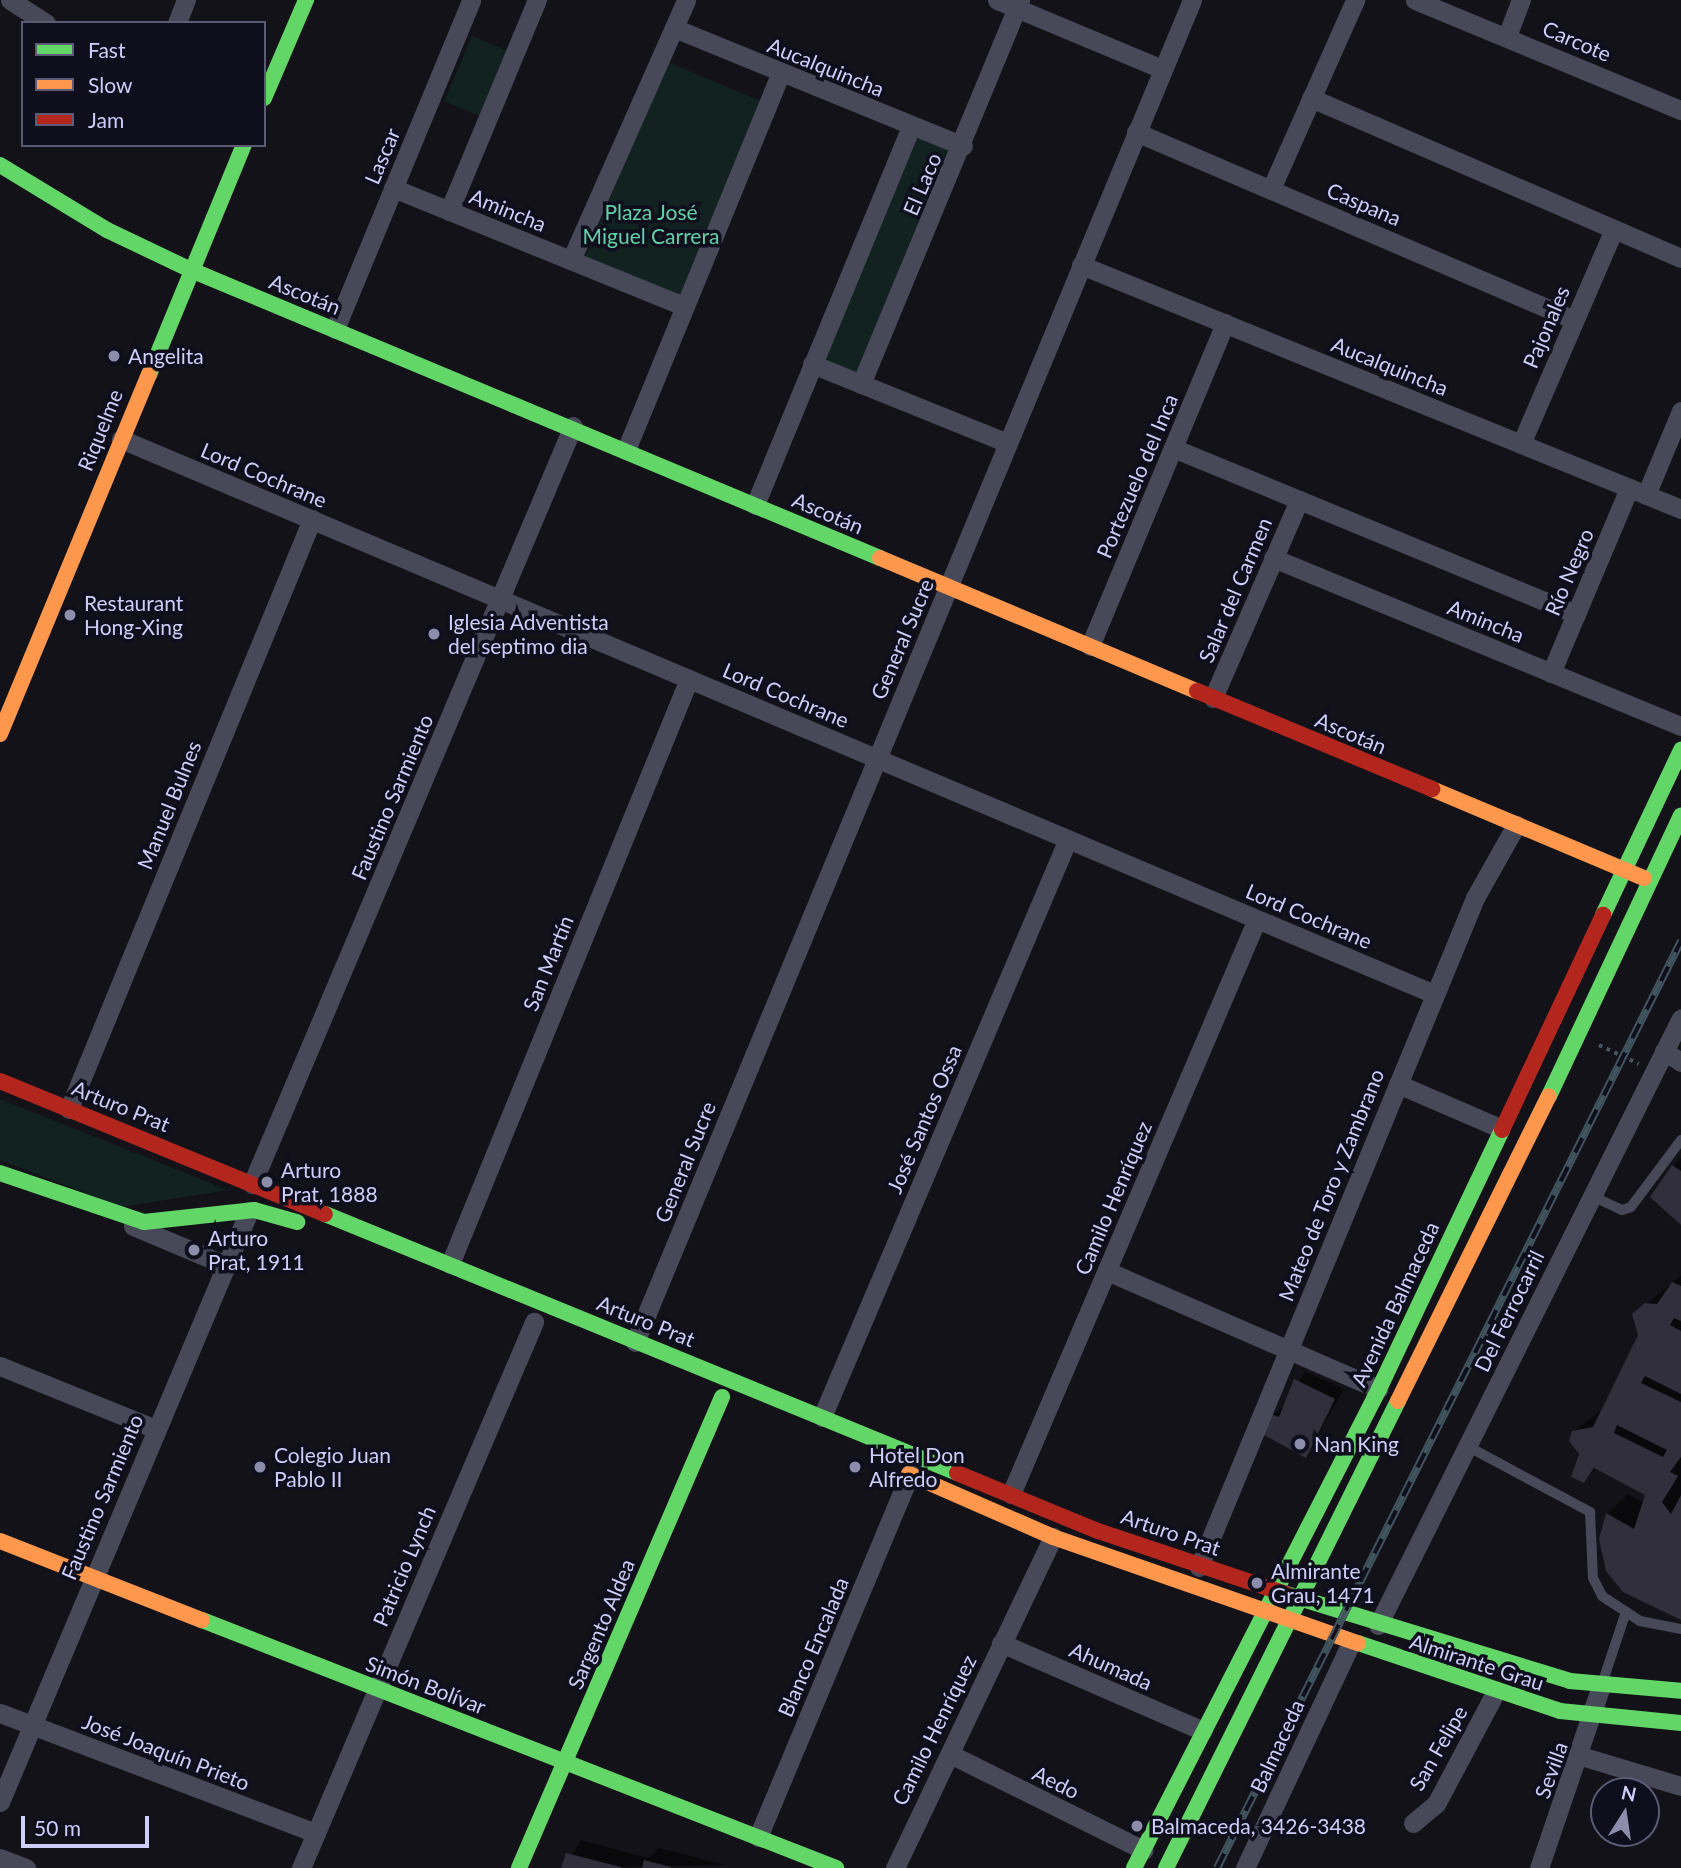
<!DOCTYPE html>
<meta charset="utf-8">
<style>
body{margin:0}
#map{position:relative;width:1681px;height:1868px;overflow:hidden;background:#121218;font-family:Lato,sans-serif}
div>[style]{position:absolute}
.green>*{inset:0;background:#112221;transform-origin:0 0}
.shadow>*{inset:0;background:#0007}
.building>*{inset:0;background:#302f3b}
.path>*{height:3.5px;margin-top:-1.75px;transform-origin:0;background:repeating-linear-gradient(90deg,#48555e 0 3.5px,transparent 0 8.5px)}
.lane>*{height:10px;margin:-5px;padding:0 5px;transform-origin:5px;border-radius:5px;background:#474858}
.street>*{height:19px;margin:-9.5px;padding:0 9.5px;transform-origin:9.5px;border-radius:9.5px;background:#474858}
.fast>*{height:16px;margin:-8px;padding:0 8px;transform-origin:8px;border-radius:8px;background:#63d668}
.slow>*{height:16px;margin:-8px;padding:0 8px;transform-origin:8px;border-radius:8px;background:#ff974d}
.jam>*{height:16px;margin:-8px;padding:0 8px;transform-origin:8px;border-radius:8px;background:#b3261e}
.rail>*{height:8px;margin-top:-4px;transform-origin:0;background:repeating-linear-gradient(90deg,#0e0e1c 0 16px,#40545e 0 32px);box-sizing:border-box;border-block:2px solid #40545e}
.dots>*{width:19px;height:19px;translate:-50% -50%;box-sizing:border-box;border:4px solid #0e0e1c;border-radius:50%}
span{translate:-50% -50%;white-space:nowrap;text-align:center;line-height:1.15;-webkit-text-stroke:7px #0e0e1c;paint-order:stroke}
.street-label{font-size:21px;color:#cecefa}
.park-label{font-size:21px;color:#63d1a7}
.poi-label{font-size:21px;color:#cecefa}
.left{translate:0 -50%;text-align:left}
.legend{position:absolute;left:21px;top:21px;width:245px;height:126px;box-sizing:border-box;background:#0e0e1c;border:2px solid #5b5b75;margin:0;padding:9px 12px;list-style:none;font-size:21px;color:#cecefa}
.legend li{display:flex;align-items:center;gap:14px;height:35px}
.legend b{width:35px;border:2px solid #5b5b75}
.north{position:absolute;left:1590px;top:1777px;width:70px;height:70px;box-sizing:border-box;background:#0e0e1c;border:2px solid #5b5b75;border-radius:50%;rotate:12deg;font-size:19px;font-weight:700;line-height:28px;text-align:center;color:#cecefa}
.north::after{content:'';display:block;margin:auto;width:24px;height:32px;background:#8c8cab;clip-path:polygon(50% 0,100% 100%,50% 72%,0 100%)}
.scale{position:absolute;left:21px;top:1816px;width:128px;height:32px;box-sizing:border-box;border:4px solid #cecefa;border-top:0;padding-left:9px;font-size:21px;line-height:24px;white-space:nowrap;color:#cecefa;-webkit-text-stroke:5px #0e0e1c;paint-order:stroke}
</style>
<div id="map">
<div class="green">
<i style="left:472px;top:36px;width:39px;height:71px;rotate:23deg"></i>
<i style="left:668px;top:62px;width:103px;height:213px;rotate:23deg"></i>
<i style="left:916px;top:134px;width:35px;height:246px;rotate:22deg"></i>
<i style="clip-path:polygon(0 1099px,228px 1190px,122px 1207px,0 1160px)"></i>
</div>
<div class="shadow">
<i style="clip-path:polygon(1681px 1158px,1681px 1223px,1673px 1166px)"></i>
<i style="clip-path:polygon(1681px 1275px,1681px 1618px,1607px 1514px,1628px 1494px,1644px 1503px,1647px 1494px,1597px 1468px,1584px 1481px,1573px 1432px,1603px 1409px,1640px 1335px,1634px 1314px)"></i>
<i style="clip-path:polygon(1305px 1371px,1344px 1389px,1306px 1456px,1272px 1415px,1285px 1406px)"></i>
<i style="clip-path:polygon(581px 1840px,648px 1858px,659px 1848px,726px 1865px,563px 1868px)"></i>
</div>
<div class="building">
<i style="clip-path:polygon(1672px 1165px,1681px 1171px,1681px 1225px,1650px 1197px)"></i>
<i style="clip-path:polygon(evenodd,1672px 1282px,1681px 1286px,1681px 1321px,1674px 1318px,1670px 1325px,1681px 1331px,1681px 1394px,1645px 1376px,1641px 1383px,1681px 1402px,1681px 1457px,1670px 1472px,1678px 1476px,1662px 1502px,1671px 1514px,1681px 1495px,1681px 1620px,1623px 1592px,1606px 1571px,1599px 1539px,1606px 1513px,1634px 1529px,1645px 1495px,1594px 1468px,1584px 1483px,1571px 1477px,1579px 1454px,1569px 1441px,1572px 1431px,1593px 1427px,1638px 1335px,1632px 1314px,1645px 1303px,1657px 1304px,1672px 1282px,1617px 1425px,1667px 1450px,1663px 1457px,1614px 1433px,1617px 1425px)"></i>
<i style="clip-path:polygon(1294px 1379px,1335px 1399px,1306px 1458px,1262px 1434px,1271px 1414px,1279px 1417px)"></i>
<i style="clip-path:polygon(566px 1853px,621px 1867px,621px 1868px,561px 1868px)"></i>
<i style="clip-path:polygon(644px 1860px,671px 1867px,671px 1868px,642px 1868px)"></i>
</div>
<div class="path">
<i style="left:1599px;top:1045px;width:44px;rotate:25.4deg"></i>
</div>
<div class="lane">
<i style="left:1592px;top:1196px;width:33px;rotate:25deg"></i>
<i style="left:1622px;top:1210px;width:9px;rotate:-18deg"></i>
<i style="left:1631px;top:1207px;width:84px;rotate:-53.3deg"></i>
<i style="left:1467px;top:1446px;width:140px;rotate:28.2deg"></i>
<i style="left:1590px;top:1512px;width:66px;rotate:87.4deg"></i>
<i style="left:1593px;top:1578px;width:20px;rotate:63deg"></i>
<i style="left:1602px;top:1596px;width:45px;rotate:33.3deg"></i>
<i style="left:1640px;top:1621px;width:42px;rotate:11deg"></i>
<i style="left:1603px;top:1681px;width:73px;rotate:-71.6deg"></i>
</div>
<div class="street">
<i style="left:10px;top:0;width:43px;rotate:32.6deg"></i>
<i style="left:997px;top:0;width:179px;rotate:22.7deg"></i>
<i style="left:1415px;top:0;width:288px;rotate:22.5deg"></i>
<i style="left:177px;top:23px;width:25px;rotate:-69deg"></i>
<i style="left:674px;top:28px;width:312px;rotate:22.2deg"></i>
<i style="left:1507px;top:36px;width:39px;rotate:-69deg"></i>
<i style="left:1311px;top:98px;width:403px;rotate:23.4deg"></i>
<i style="left:1136px;top:132px;width:475px;rotate:23.2deg"></i>
<i style="left:393px;top:188px;width:314px;rotate:22.1deg"></i>
<i style="left:1271px;top:189px;width:207px;rotate:-66deg"></i>
<i style="left:449px;top:211px;width:229px;rotate:-67.4deg"></i>
<i style="left:571px;top:260px;width:284px;rotate:-66.1deg"></i>
<i style="left:1081px;top:265px;width:648px;rotate:22.13deg"></i>
<i style="left:335px;top:329px;width:356px;rotate:-67.5deg"></i>
<i style="left:812px;top:364px;width:211px;rotate:22deg"></i>
<i style="left:861px;top:384px;width:416px;rotate:-67.5deg"></i>
<i style="left:121px;top:439px;width:1425px;rotate:22.91deg"></i>
<i style="left:1521px;top:444px;width:234px;rotate:-66.6deg"></i>
<i style="left:1173px;top:448px;width:436px;rotate:22.4deg"></i>
<i style="left:626px;top:450px;width:406px;rotate:-67.7deg"></i>
<i style="left:1646px;top:495px;width:91px;rotate:-67.4deg"></i>
<i style="left:755px;top:505px;width:410px;rotate:-67.6deg"></i>
<i style="left:1273px;top:558px;width:441px;rotate:22.4deg"></i>
<i style="left:1090px;top:646px;width:350px;rotate:-67.3deg"></i>
<i style="left:1551px;top:673px;width:201px;rotate:-67.1deg"></i>
<i style="left:1213px;top:698px;width:216px;rotate:-66.5deg"></i>
<i style="left:1664px;top:1051px;width:20px;rotate:33deg"></i>
<i style="left:1398px;top:1084px;width:111px;rotate:23.3deg"></i>
<i style="left:69px;top:1109px;width:638px;rotate:-67.61deg"></i>
<i style="left:252px;top:1184px;width:823px;rotate:-67.05deg"></i>
<i style="left:133px;top:1226px;width:101px;rotate:22.8deg"></i>
<i style="left:450px;top:1264px;width:632px;rotate:-67.78deg"></i>
<i style="left:1107px;top:1271px;width:296px;rotate:23.5deg"></i>
<i style="left:635px;top:1342px;width:1453px;rotate:-67.46deg"></i>
<i style="left:0;top:1366px;width:168px;rotate:22deg"></i>
<i style="left:822px;top:1417px;width:628px;rotate:-66.95deg"></i>
<i style="left:1011px;top:1494px;width:625px;rotate:-66.84deg"></i>
<i style="left:1199px;top:1567px;width:724px;rotate:-67.58deg"></i>
<i style="left:1475px;top:898px;width:84px;rotate:-60.7deg"></i>
<i style="left:1378px;top:1625px;width:678px;rotate:-63.47deg"></i>
<i style="left:1001px;top:1643px;width:220px;rotate:23.5deg"></i>
<i style="left:0;top:1713px;width:338px;rotate:20.8deg"></i>
<i style="left:950px;top:1754px;width:216px;rotate:26.4deg"></i>
<i style="left:1581px;top:1756px;width:104px;rotate:16.7deg"></i>
<i style="left:0;top:1802px;width:641px;rotate:-67.15deg"></i>
<i style="left:1413px;top:1823px;width:30px;rotate:-40deg"></i>
<i style="left:1436px;top:1804px;width:128px;rotate:-62deg"></i>
<i style="left:758px;top:1837px;width:394px;rotate:-67.3deg"></i>
<i style="left:0;top:1858px;width:28px;rotate:21deg"></i>
<i style="left:301px;top:1868px;width:594px;rotate:-66.89deg"></i>
<i style="left:895px;top:1868px;width:367px;rotate:-64.5deg"></i>
<i style="left:1245px;top:1868px;width:249px;rotate:-64.8deg"></i>
<i style="left:1539px;top:1868px;width:192px;rotate:-71.2deg"></i>
</div>
<div class="fast">
<i style="left:264px;top:98px;width:107px;rotate:-66.8deg"></i>
<i style="left:0;top:165px;width:125px;rotate:31.3deg"></i>
<i style="left:107px;top:230px;width:93px;rotate:25.5deg"></i>
<i style="left:191px;top:270px;width:747px;rotate:22.68deg"></i>
<i style="left:149px;top:375px;width:249px;rotate:-67.6deg"></i>
<i style="left:1603px;top:915px;width:183px;rotate:-64.7deg"></i>
<i style="left:1549px;top:1096px;width:310px;rotate:-64.8deg"></i>
<i style="left:0;top:1173px;width:152px;rotate:18.8deg"></i>
<i style="left:144px;top:1222px;width:111px;rotate:-6.2deg"></i>
<i style="left:254px;top:1210px;width:45px;rotate:15.6deg"></i>
<i style="left:325px;top:1214px;width:683px;rotate:22.28deg"></i>
<i style="left:1286px;top:1594px;width:297px;rotate:17deg"></i>
<i style="left:1570px;top:1681px;width:111px;rotate:5.1deg"></i>
<i style="left:202px;top:1620px;width:681px;rotate:21.36deg"></i>
<i style="left:1358px;top:1643px;width:213px;rotate:18.6deg"></i>
<i style="left:1560px;top:1711px;width:122px;rotate:5.7deg"></i>
<i style="left:519px;top:1868px;width:513px;rotate:-66.68deg"></i>
<i style="left:1134px;top:1868px;width:538px;rotate:-62.91deg"></i>
<i style="left:1379px;top:1389px;width:287px;rotate:-64.6deg"></i>
<i style="left:1166px;top:1868px;width:521px;rotate:-63.58deg"></i>
</div>
<div class="slow">
<i style="left:880px;top:558px;width:344px;rotate:22.8deg"></i>
<i style="left:0;top:734px;width:389px;rotate:-67.5deg"></i>
<i style="left:1432px;top:789px;width:230px;rotate:22.8deg"></i>
<i style="left:1398px;top:1401px;width:340px;rotate:-63.7deg"></i>
<i style="left:909px;top:1474px;width:157px;rotate:23.6deg"></i>
<i style="left:1053px;top:1537px;width:323px;rotate:19.2deg"></i>
<i style="left:0;top:1541px;width:217px;rotate:21.4deg"></i>
</div>
<div class="jam">
<i style="left:1197px;top:691px;width:255px;rotate:22.6deg"></i>
<i style="left:0;top:1081px;width:351px;rotate:22.3deg"></i>
<i style="left:1502px;top:1130px;width:238px;rotate:-64.8deg"></i>
<i style="left:957px;top:1473px;width:152px;rotate:22.4deg"></i>
<i style="left:1098px;top:1531px;width:198px;rotate:18.5deg"></i>
</div>
<div class="rail">
<i style="left:1217px;top:1868px;width:1037px;rotate:-63.41deg"></i>
</div>
<div class="dots">
<i style="left:114px;top:356px;background:#8c8cab"></i>
<i style="left:70px;top:615px;background:#8c8cab"></i>
<i style="left:434px;top:634px;background:#8c8cab"></i>
<i style="left:267px;top:1182px;background:#8c8cab"></i>
<i style="left:194px;top:1250px;background:#8c8cab"></i>
<i style="left:1300px;top:1444px;background:#8c8cab"></i>
<i style="left:260px;top:1467px;background:#8c8cab"></i>
<i style="left:855px;top:1467px;background:#8c8cab"></i>
<i style="left:1257px;top:1583px;background:#8c8cab"></i>
<i style="left:1137px;top:1826px;background:#8c8cab"></i>
</div>
<div class="street-label">
<span style="left:1577px;top:41px;rotate:23deg">Carcote</span>
<span style="left:826px;top:67px;rotate:22deg">Aucalquincha</span>
<span style="left:382px;top:156px;rotate:-67deg">Lascar</span>
<span style="left:922px;top:184px;rotate:-67deg">El Laco</span>
<span style="left:1364px;top:204px;rotate:23deg">Caspana</span>
<span style="left:508px;top:210px;rotate:22deg">Amincha</span>
<span style="left:305px;top:294px;rotate:22deg">Ascotán</span>
<span style="left:1546px;top:327px;rotate:-67deg">Pajonales</span>
<span style="left:1390px;top:366px;rotate:22deg">Aucalquincha</span>
<span style="left:100px;top:430px;rotate:-68deg">Riquelme</span>
<span style="left:264px;top:475px;rotate:23deg">Lord Cochrane</span>
<span style="left:1137px;top:476px;rotate:-67deg">Portezuelo del Inca</span>
<span style="left:828px;top:513px;rotate:23deg">Ascotán</span>
<span style="left:1569px;top:572px;rotate:-67deg">Río Negro</span>
<span style="left:1235px;top:590px;rotate:-67deg">Salar del Carmen</span>
<span style="left:1486px;top:621px;rotate:22deg">Amincha</span>
<span style="left:902px;top:639px;rotate:-67deg">General Sucre</span>
<span style="left:786px;top:695px;rotate:23deg">Lord Cochrane</span>
<span style="left:1351px;top:733px;rotate:23deg">Ascotán</span>
<span style="left:392px;top:797px;rotate:-67deg">Faustino Sarmiento</span>
<span style="left:169px;top:805px;rotate:-68deg">Manuel Bulnes</span>
<span style="left:1309px;top:916px;rotate:23deg">Lord Cochrane</span>
<span style="left:548px;top:963px;rotate:-68deg">San Martín</span>
<span style="left:121px;top:1106px;rotate:22deg">Arturo Prat</span>
<span style="left:924px;top:1119px;rotate:-67deg">José Santos Ossa</span>
<span style="left:685px;top:1162px;rotate:-68deg">General Sucre</span>
<span style="left:1331px;top:1185px;rotate:-68deg">Mateo de Toro y Zambrano</span>
<span style="left:1113px;top:1198px;rotate:-67deg">Camilo Henríquez</span>
<span style="left:1395px;top:1304px;rotate:-65deg">Avenida Balmaceda</span>
<span style="left:1509px;top:1311px;rotate:-64deg">Del Ferrocarril</span>
<span style="left:646px;top:1321px;rotate:22deg">Arturo Prat</span>
<span style="left:102px;top:1497px;rotate:-67deg">Faustino Sarmiento</span>
<span style="left:1171px;top:1532px;rotate:19deg">Arturo Prat</span>
<span style="left:404px;top:1566px;rotate:-67deg">Patricio Lynch</span>
<span style="left:601px;top:1624px;rotate:-67deg">Sargento Aldea</span>
<span style="left:813px;top:1647px;rotate:-67deg">Blanco Encalada</span>
<span style="left:1477px;top:1662px;rotate:18deg">Almirante Grau</span>
<span style="left:1111px;top:1666px;rotate:24deg">Ahumada</span>
<span style="left:426px;top:1685px;rotate:21deg">Simón Bolívar</span>
<span style="left:934px;top:1730px;rotate:-64deg">Camilo Henríquez</span>
<span style="left:1277px;top:1746px;rotate:-65deg">Balmaceda</span>
<span style="left:1438px;top:1748px;rotate:-60deg">San Felipe</span>
<span style="left:166px;top:1752px;rotate:21deg">José Joaquín Prieto</span>
<span style="left:1551px;top:1770px;rotate:-70deg">Sevilla</span>
<span style="left:1056px;top:1782px;rotate:26deg">Aedo</span>
</div>
<div class="park-label">
<span style="left:651px;top:224px">Plaza José<br>Miguel Carrera</span>
</div>
<div class="poi-label">
<span class="left" style="left:128px;top:356px">Angelita</span>
<span class="left" style="left:84px;top:615px">Restaurant<br>Hong-Xing</span>
<span class="left" style="left:448px;top:634px">Iglesia Adventista<br>del septimo dia</span>
<span class="left" style="left:281px;top:1182px">Arturo<br>Prat, 1888</span>
<span class="left" style="left:208px;top:1250px">Arturo<br>Prat, 1911</span>
<span class="left" style="left:1314px;top:1444px">Nan King</span>
<span class="left" style="left:274px;top:1467px">Colegio Juan<br>Pablo II</span>
<span class="left" style="left:869px;top:1467px">Hotel Don<br>Alfredo</span>
<span class="left" style="left:1271px;top:1583px">Almirante<br>Grau, 1471</span>
<span class="left" style="left:1151px;top:1826px">Balmaceda, 3426-3438</span>
</div>
<ul class="legend">
<li><b style="height:9px;background:#63d668"></b>Fast</li>
<li><b style="height:9px;background:#ff974d"></b>Slow</li>
<li><b style="height:9px;background:#b3261e"></b>Jam</li>
</ul>
<div class="north">N</div>
<div class="scale">50 m</div>
</div>
